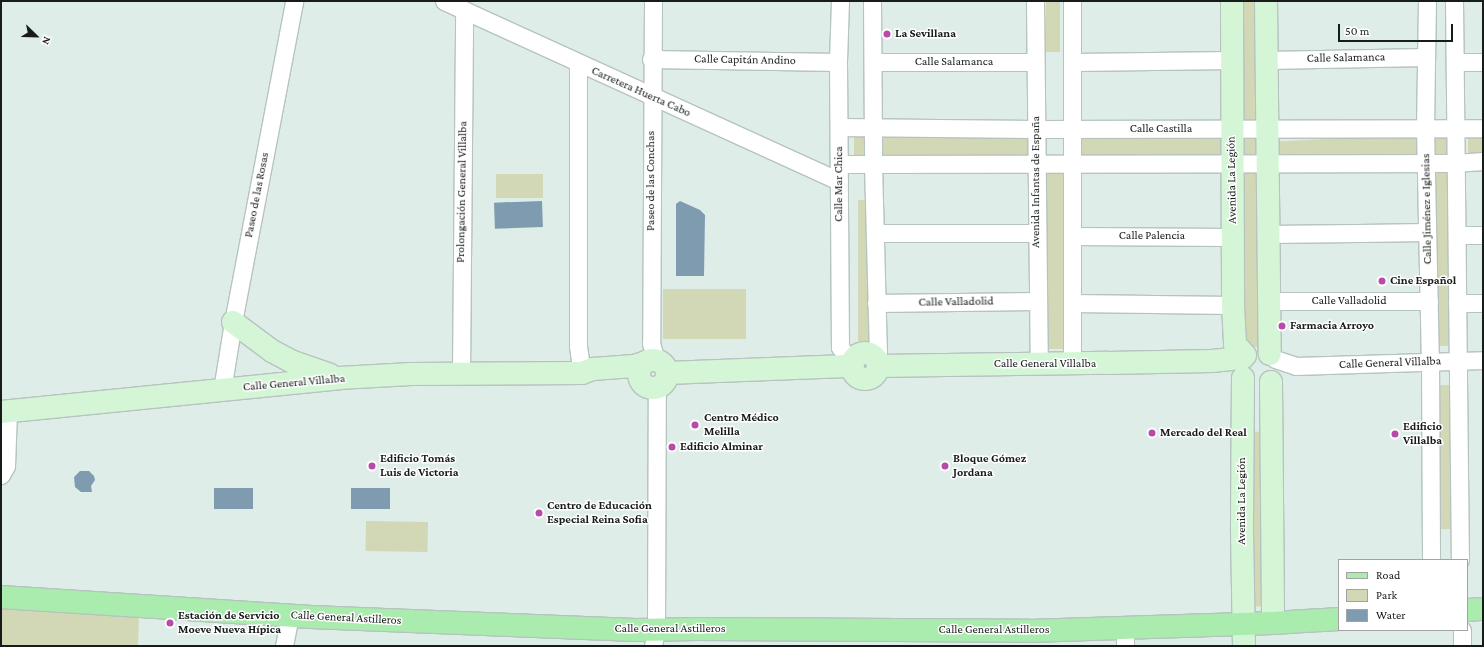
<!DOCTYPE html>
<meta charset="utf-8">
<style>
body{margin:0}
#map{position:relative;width:1484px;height:647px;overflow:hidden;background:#dfede9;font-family:"Crimson Pro",serif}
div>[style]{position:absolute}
.green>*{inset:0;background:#d2d7b6;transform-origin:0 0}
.water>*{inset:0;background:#7e9baf;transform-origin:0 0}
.roads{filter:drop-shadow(1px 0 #b6c3bf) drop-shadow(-1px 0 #b6c3bf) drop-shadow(0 1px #b6c3bf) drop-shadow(0 -1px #b6c3bf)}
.street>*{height:17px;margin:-8.5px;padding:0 8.5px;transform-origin:8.5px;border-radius:8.5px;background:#fff}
.secondary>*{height:22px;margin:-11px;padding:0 11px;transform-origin:11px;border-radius:11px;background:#d4f6d6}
.secondary>.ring{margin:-11px;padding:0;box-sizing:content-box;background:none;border:22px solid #d4f6d6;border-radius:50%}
.primary>*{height:22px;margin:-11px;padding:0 11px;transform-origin:11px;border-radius:11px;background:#a9ecad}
.dots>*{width:11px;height:11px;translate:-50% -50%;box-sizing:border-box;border:2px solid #fff;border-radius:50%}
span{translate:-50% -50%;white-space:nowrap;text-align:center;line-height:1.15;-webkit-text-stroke:3px #fff;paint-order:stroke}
.poi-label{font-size:12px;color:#171c1a;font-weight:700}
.left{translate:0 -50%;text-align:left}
.street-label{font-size:12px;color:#171c1a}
.frame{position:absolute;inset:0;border:2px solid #171c1a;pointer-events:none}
.legend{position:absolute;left:1338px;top:559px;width:130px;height:72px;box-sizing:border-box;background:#fff;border:1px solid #a2a4a3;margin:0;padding:5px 7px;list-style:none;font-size:12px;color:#171c1a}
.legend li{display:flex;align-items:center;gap:8px;height:20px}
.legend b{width:20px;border:1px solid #a2a4a3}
.north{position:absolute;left:16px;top:16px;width:40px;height:40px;-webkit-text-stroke:3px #fff;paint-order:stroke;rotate:113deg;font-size:11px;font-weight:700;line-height:16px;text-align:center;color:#171c1a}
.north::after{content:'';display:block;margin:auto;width:14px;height:18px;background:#171c1a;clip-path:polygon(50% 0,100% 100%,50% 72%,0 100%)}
.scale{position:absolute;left:1338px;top:24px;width:115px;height:18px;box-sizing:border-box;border:2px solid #171c1a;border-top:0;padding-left:5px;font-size:12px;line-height:14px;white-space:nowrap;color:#171c1a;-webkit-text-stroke:3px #fff;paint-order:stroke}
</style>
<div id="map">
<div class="green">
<i style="left:1046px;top:1px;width:14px;height:51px"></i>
<i style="left:1237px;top:1px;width:21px;height:120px"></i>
<i style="left:854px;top:132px;width:17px;height:24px"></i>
<i style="left:1433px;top:133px;width:14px;height:21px"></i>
<i style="left:1418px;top:134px;width:21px;height:146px;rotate:87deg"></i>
<i style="left:1224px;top:135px;width:20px;height:146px;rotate:90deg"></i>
<i style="left:1258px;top:135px;width:21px;height:20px;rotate:90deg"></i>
<i style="left:1468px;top:135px;width:15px;height:21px"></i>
<i style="left:880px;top:137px;width:148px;height:20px"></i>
<i style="left:1238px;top:170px;width:21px;height:177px"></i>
<i style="left:1433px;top:170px;width:15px;height:176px"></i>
<i style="left:1044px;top:171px;width:20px;height:178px"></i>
<i style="left:496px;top:174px;width:47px;height:24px"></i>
<i style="left:858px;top:200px;width:13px;height:141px"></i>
<i style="left:746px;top:289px;width:50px;height:83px;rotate:90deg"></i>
<i style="left:1436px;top:385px;width:14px;height:144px"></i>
<i style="clip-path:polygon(1248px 430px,1259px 432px,1263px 430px,1264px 606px,1246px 607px)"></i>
<i style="left:366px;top:521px;width:62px;height:30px;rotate:1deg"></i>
<i style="clip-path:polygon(1px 602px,139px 615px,138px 646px,1px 646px)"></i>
</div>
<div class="water">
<i style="left:542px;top:201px;width:26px;height:48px;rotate:88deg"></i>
<i style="clip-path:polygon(680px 201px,700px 210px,705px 215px,704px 276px,676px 276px,676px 204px)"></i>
<i style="clip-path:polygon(80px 471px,89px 471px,94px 476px,95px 480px,91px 486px,92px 492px,81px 492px,75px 487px,74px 477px)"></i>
<i style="left:253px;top:488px;width:21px;height:39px;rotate:90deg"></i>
<i style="left:351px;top:488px;width:39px;height:21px"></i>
</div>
<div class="roads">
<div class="street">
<i style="left:444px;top:1px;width:434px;rotate:24.5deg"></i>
<i style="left:653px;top:1px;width:342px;rotate:90.3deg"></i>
<i style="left:651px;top:343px;width:18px;rotate:74deg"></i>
<i style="left:840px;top:1px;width:61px;rotate:91.9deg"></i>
<i style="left:838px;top:62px;width:285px;rotate:89.6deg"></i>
<i style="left:840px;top:347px;width:9px;rotate:54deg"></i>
<i style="left:845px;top:354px;width:10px;rotate:29deg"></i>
<i style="left:872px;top:1px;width:163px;rotate:89.6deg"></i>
<i style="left:873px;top:164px;width:187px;rotate:88.5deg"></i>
<i style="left:878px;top:351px;width:7px;rotate:106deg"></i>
<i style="left:1035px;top:1px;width:362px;rotate:89.4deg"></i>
<i style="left:1427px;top:1px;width:126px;rotate:90.9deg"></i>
<i style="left:1425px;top:127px;width:234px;rotate:88.8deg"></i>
<i style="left:1430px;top:361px;width:199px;rotate:89.7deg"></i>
<i style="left:1454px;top:1px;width:559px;rotate:89.39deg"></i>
<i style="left:651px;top:59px;width:187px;rotate:0.9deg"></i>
<i style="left:1266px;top:60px;width:160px;rotate:-1.1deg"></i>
<i style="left:873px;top:62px;width:162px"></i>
<i style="left:1073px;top:62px;width:160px;rotate:-0.7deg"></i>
<i style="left:1455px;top:62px;width:28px"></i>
<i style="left:578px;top:63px;width:283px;rotate:90deg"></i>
<i style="left:578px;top:346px;width:27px;rotate:82deg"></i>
<i style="left:839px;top:127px;width:196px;rotate:0.6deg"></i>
<i style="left:1035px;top:129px;width:448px;rotate:-0.1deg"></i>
<i style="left:839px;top:164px;width:616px;rotate:-0.09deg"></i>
<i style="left:1455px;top:163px;width:28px;rotate:-4deg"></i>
<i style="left:875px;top:233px;width:161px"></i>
<i style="left:1267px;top:234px;width:160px;rotate:-0.7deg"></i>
<i style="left:1457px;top:235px;width:26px"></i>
<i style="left:1072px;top:236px;width:161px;rotate:0.4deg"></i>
<i style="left:1269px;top:301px;width:160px"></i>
<i style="left:876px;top:303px;width:161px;rotate:-0.7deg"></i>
<i style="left:1072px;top:303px;width:161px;rotate:0.7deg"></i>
<i style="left:1457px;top:303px;width:26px"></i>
<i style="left:1275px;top:359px;width:22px;rotate:18deg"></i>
<i style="left:1296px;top:366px;width:187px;rotate:-1.8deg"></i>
<i style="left:1072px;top:363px;width:362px;rotate:-90deg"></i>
<i style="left:461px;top:374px;width:364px;rotate:-89.5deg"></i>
<i style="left:222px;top:390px;width:69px;rotate:-80.8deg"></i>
<i style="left:233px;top:322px;width:327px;rotate:-79.2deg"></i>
<i style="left:1px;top:475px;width:10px;rotate:-61deg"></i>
<i style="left:6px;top:466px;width:54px;rotate:-87.9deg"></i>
<i style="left:1125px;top:628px;width:18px;rotate:90deg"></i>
<i style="left:1462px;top:630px;width:16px;rotate:90deg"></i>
<i style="left:284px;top:646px;width:32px;rotate:-79deg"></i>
<i style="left:653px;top:646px;width:16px;rotate:-79deg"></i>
<i style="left:656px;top:630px;width:242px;rotate:-89.8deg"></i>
</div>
<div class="secondary">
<i style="left:1232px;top:1px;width:304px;rotate:89.8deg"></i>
<i style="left:1233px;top:305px;width:39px;rotate:87deg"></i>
<i style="left:1235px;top:344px;width:15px;rotate:48deg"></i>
<i style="left:1266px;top:1px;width:353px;rotate:89.4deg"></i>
<i style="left:233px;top:322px;width:49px;rotate:36.6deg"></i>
<i style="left:272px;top:351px;width:24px;rotate:28deg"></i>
<i style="left:293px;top:362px;width:39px;rotate:19deg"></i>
<i class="ring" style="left:852px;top:353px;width:4px;height:4px"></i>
<i class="ring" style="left:639px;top:360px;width:6px;height:6px"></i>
<i style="left:878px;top:366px;width:229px;rotate:-0.8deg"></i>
<i style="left:1107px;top:363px;width:105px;rotate:-1.1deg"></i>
<i style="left:1212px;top:361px;width:31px;rotate:-6deg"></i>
<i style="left:667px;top:373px;width:186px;rotate:-2.2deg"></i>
<i style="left:1243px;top:378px;width:154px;rotate:90.4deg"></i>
<i style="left:1242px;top:532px;width:114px;rotate:89deg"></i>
<i style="left:1271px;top:382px;width:241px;rotate:89.5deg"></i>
<i style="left:1px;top:412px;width:340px;rotate:-5.7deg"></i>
<i style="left:339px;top:378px;width:72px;rotate:-3.2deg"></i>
<i style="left:411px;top:374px;width:171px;rotate:-0.3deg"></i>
<i style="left:582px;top:373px;width:12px;rotate:-20deg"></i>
<i style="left:593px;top:369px;width:41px;rotate:-4.2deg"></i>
<i style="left:634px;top:366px;width:10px;rotate:-17deg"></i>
</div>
<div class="primary">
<i style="left:1px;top:597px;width:311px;rotate:3.7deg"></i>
<i style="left:311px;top:617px;width:324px;rotate:2.3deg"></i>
<i style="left:635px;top:630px;width:63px;rotate:-0.9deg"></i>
<i style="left:698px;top:629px;width:331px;rotate:0.3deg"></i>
<i style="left:1029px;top:631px;width:244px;rotate:-1.9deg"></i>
<i style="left:1273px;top:623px;width:66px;rotate:-3.5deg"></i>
<i style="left:1467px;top:610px;width:16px;rotate:-4deg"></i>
</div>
</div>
<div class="dots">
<i style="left:887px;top:34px;background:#b84baa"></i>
<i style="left:1382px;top:281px;background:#b84baa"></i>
<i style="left:1282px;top:326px;background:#b84baa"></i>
<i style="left:695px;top:425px;background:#b84baa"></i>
<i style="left:1152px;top:433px;background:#b84baa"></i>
<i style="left:1395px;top:434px;background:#b84baa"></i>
<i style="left:672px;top:447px;background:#b84baa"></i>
<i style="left:372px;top:466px;background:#b84baa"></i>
<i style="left:945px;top:466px;background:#b84baa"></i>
<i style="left:539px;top:513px;background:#b84baa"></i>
<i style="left:170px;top:623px;background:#b84baa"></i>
</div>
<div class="poi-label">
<span class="left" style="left:895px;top:34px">La Sevillana</span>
<span class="left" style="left:1390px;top:281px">Cine Español</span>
<span class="left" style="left:1290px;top:326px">Farmacia Arroyo</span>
<span class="left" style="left:704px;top:425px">Centro Médico<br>Melilla</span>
<span class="left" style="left:1403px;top:434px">Edificio<br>Villalba</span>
<span class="left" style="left:1160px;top:433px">Mercado del Real</span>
<span class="left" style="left:680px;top:447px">Edificio Alminar</span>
<span class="left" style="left:380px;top:466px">Edificio Tomás<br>Luis de Victoria</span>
<span class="left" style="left:953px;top:466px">Bloque Gómez<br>Jordana</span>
<span class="left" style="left:547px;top:513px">Centro de Educación<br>Especial Reina Sofia</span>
<span class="left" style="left:178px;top:623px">Estación de Servicio<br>Moeve Nueva Hípica</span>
</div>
<div class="street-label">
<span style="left:1346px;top:58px;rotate:-1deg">Calle Salamanca</span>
<span style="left:745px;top:60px;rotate:1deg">Calle Capitán Andino</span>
<span style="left:954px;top:62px">Calle Salamanca</span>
<span style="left:641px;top:92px;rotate:24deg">Carretera Huerta Cabo</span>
<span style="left:1161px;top:129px">Calle Castilla</span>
<span style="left:1232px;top:180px;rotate:-91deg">Avenida La Legión</span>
<span style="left:651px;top:181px;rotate:-90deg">Paseo de las Conchas</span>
<span style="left:1036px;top:182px;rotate:-90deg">Avenida Infantas de España</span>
<span style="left:839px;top:184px;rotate:-90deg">Calle Mar Chica</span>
<span style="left:462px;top:192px;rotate:-89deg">Prolongación General Villalba</span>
<span style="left:257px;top:195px;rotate:-79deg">Paseo de las Rosas</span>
<span style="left:1427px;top:209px;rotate:-91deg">Calle Jiménez e Iglesias</span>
<span style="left:1152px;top:236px">Calle Palencia</span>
<span style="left:1349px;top:301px">Calle Valladolid</span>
<span style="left:956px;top:302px;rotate:-1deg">Calle Valladolid</span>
<span style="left:1390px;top:363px;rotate:-2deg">Calle General Villalba</span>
<span style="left:1045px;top:364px">Calle General Villalba</span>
<span style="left:294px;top:383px;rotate:-5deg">Calle General Villalba</span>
<span style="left:1242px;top:501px;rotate:-90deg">Avenida La Legión</span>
<span style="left:346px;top:618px;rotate:3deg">Calle General Astilleros</span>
<span style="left:670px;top:629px">Calle General Astilleros</span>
<span style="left:994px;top:630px">Calle General Astilleros</span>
</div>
<div class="frame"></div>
<ul class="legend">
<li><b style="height:5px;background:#a9ecad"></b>Road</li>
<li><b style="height:11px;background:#d2d7b6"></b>Park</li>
<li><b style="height:11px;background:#7e9baf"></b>Water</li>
</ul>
<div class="north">N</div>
<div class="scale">50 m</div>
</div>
